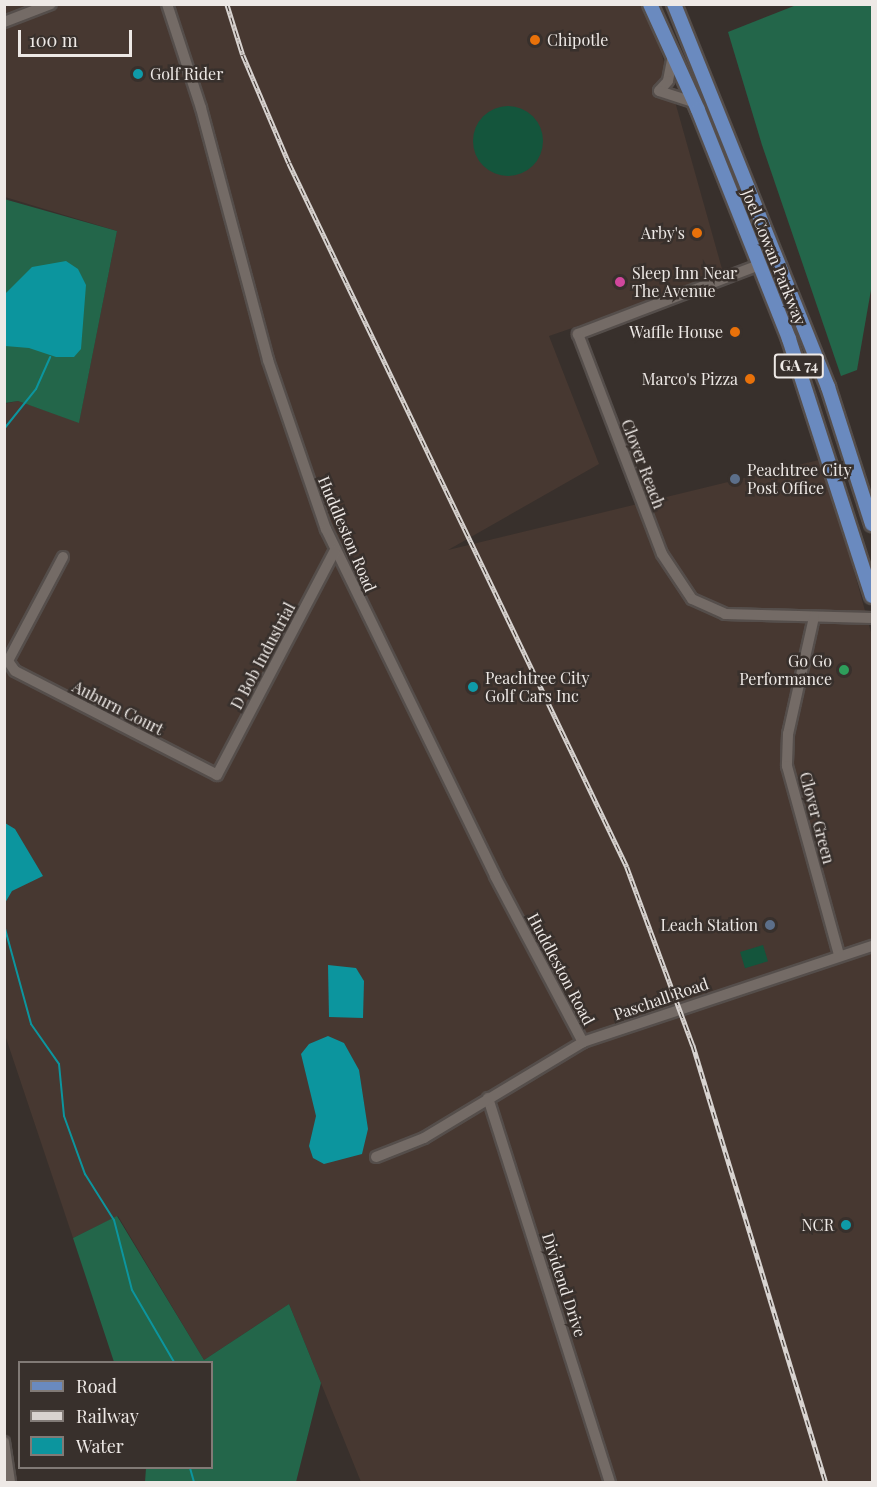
<!DOCTYPE html>
<style>
body{margin:0}
#map{position:relative;width:877px;height:1487px;overflow:hidden;background:#38302c;font-family:"Playfair Display",serif}
div>[style]{position:absolute}
.built>*{inset:0;background:#473831}
.green>*{inset:0;background:#14553c;transform-origin:0 0}
.round{border-radius:50%}
.forest>*{inset:0;background:#23664a}
.water>*{inset:0;background:#0c959e}
.stream>*{height:2px;margin:-1px;padding:0 1px;transform-origin:1px;border-radius:1px;background:#0c959e}
.roads{filter:drop-shadow(2px 0 #554e4b) drop-shadow(-2px 0 #554e4b) drop-shadow(0 2px #554e4b) drop-shadow(0 -2px #554e4b)}
.minor>*{height:10px;margin:-5px;padding:0 5px;transform-origin:5px;border-radius:5px;background:#746b66}
.major>*{height:14px;margin:-7px;padding:0 7px;transform-origin:7px;border-radius:7px;background:#6a8abf}
.rail>*{height:4.5px;margin-top:-2.25px;transform-origin:0;background:repeating-linear-gradient(90deg,#38302c 0 7px,#d8d3d0 0 14px);box-sizing:border-box;border-block:2px solid #d8d3d0}
.dots>*{width:16px;height:16px;translate:-50% -50%;box-sizing:border-box;border:3px solid #38302c;border-radius:50%}
span{translate:-50% -50%;white-space:nowrap;text-align:center;line-height:1.15;-webkit-text-stroke:5px #38302c;paint-order:stroke}
.shield-label span{padding:2px 4px;background:#38302c;border:2px solid;border-radius:4px;-webkit-text-stroke-width:0}
.shield-label{font-size:15px;color:#eee9e6;font-weight:700}
.poi-label{font-size:16px;color:#eee9e6}
.left{translate:0 -50%;text-align:left}
.right{translate:-100% -50%;text-align:right}
.street-label{font-size:16px;color:#eee9e6}
.frame{position:absolute;inset:0;border:6px solid #eee9e6;pointer-events:none}
.legend{position:absolute;left:18px;top:1361px;width:195px;height:108px;box-sizing:border-box;background:#38302c;border:2px solid #817a76;margin:0;padding:8px 10px;list-style:none;font-size:18px;color:#eee9e6}
.legend li{display:flex;align-items:center;gap:12px;height:30px}
.legend b{width:30px;border:2px solid #817a76}
.scale{position:absolute;left:18px;top:30px;width:114px;height:27px;box-sizing:border-box;border:3px solid #eee9e6;border-top:0;padding-left:8px;font-size:18px;line-height:21px;white-space:nowrap;color:#eee9e6;-webkit-text-stroke:4px #38302c;paint-order:stroke}
</style>
<div id="map">
<div class="built">
<i style="clip-path:polygon(5px 5px,642px 5px,660px 48px,724px 276px,549px 336px,599px 464px,448px 550px,823px 459px,872px 636px,872px 1482px,361px 1482px,289px 1304px,204px 1360px,118px 1216px,73px 1238px,5px 1035px,4px 404px,18px 401px,79px 422px,117px 231px,5px 197px)"></i>
</div>
<div class="green">
<i class="round" style="left:473px;top:106px;width:70px;height:70px"></i>
<i style="left:763px;top:945px;width:17px;height:24px;rotate:73deg"></i>
</div>
<div class="forest">
<i style="clip-path:polygon(799px 4px,872px 5px,872px 284px,857px 370px,841px 376px,762px 145px,728px 32px)"></i>
<i style="clip-path:polygon(4px 199px,117px 231px,79px 423px,18px 401px,5px 403px)"></i>
<i style="clip-path:polygon(117px 1216px,204px 1360px,289px 1304px,321px 1383px,296px 1482px,145px 1482px,146px 1468px,212px 1468px,212px 1362px,114px 1362px,73px 1238px)"></i>
</div>
<div class="water">
<i style="clip-path:polygon(66px 261px,78px 269px,86px 285px,81px 349px,74px 357px,56px 357px,29px 348px,5px 346px,5px 294px,32px 267px)"></i>
<i style="clip-path:polygon(5px 823px,15px 829px,43px 876px,12px 891px,5px 903px)"></i>
<i style="clip-path:polygon(328px 965px,356px 968px,364px 981px,363px 1018px,329px 1017px)"></i>
<i style="clip-path:polygon(328px 1036px,344px 1043px,359px 1070px,368px 1129px,362px 1154px,324px 1164px,313px 1158px,309px 1146px,316px 1116px,301px 1054px,309px 1044px)"></i>
</div>
<div class="stream">
<i style="left:4px;top:429px;width:51px;rotate:-51.3deg"></i>
<i style="left:36px;top:389px;width:35px;rotate:-66deg"></i>
<i style="left:4px;top:925px;width:103px;rotate:74.7deg"></i>
<i style="left:31px;top:1024px;width:49px;rotate:55deg"></i>
<i style="left:59px;top:1064px;width:52px;rotate:84.5deg"></i>
<i style="left:64px;top:1116px;width:62px;rotate:70.1deg"></i>
<i style="left:85px;top:1174px;width:54px;rotate:57.8deg"></i>
<i style="left:114px;top:1220px;width:72px;rotate:75.6deg"></i>
<i style="left:132px;top:1290px;width:83px;rotate:59.7deg"></i>
<i style="left:190px;top:1468px;width:15px;rotate:74deg"></i>
</div>
<div class="roads">
<div class="minor">
<i style="left:167px;top:4px;width:109px;rotate:71.9deg"></i>
<i style="left:201px;top:108px;width:261px;rotate:75.1deg"></i>
<i style="left:268px;top:360px;width:179px;rotate:71.1deg"></i>
<i style="left:326px;top:529px;width:386px;rotate:64deg"></i>
<i style="left:495px;top:876px;width:188px;rotate:62.1deg"></i>
<i style="left:4px;top:22px;width:50px;rotate:-21deg"></i>
<i style="left:673px;top:55px;width:26px;rotate:101deg"></i>
<i style="left:668px;top:81px;width:13px;rotate:132deg"></i>
<i style="left:659px;top:91px;width:38px;rotate:18deg"></i>
<i style="left:759px;top:265px;width:194px;rotate:159.1deg"></i>
<i style="left:578px;top:334px;width:235px;rotate:69.1deg"></i>
<i style="left:662px;top:554px;width:54px;rotate:56.3deg"></i>
<i style="left:692px;top:599px;width:36px;rotate:24deg"></i>
<i style="left:725px;top:614px;width:147px;rotate:1.6deg"></i>
<i style="left:63px;top:557px;width:118px;rotate:117.9deg"></i>
<i style="left:8px;top:661px;width:12px;rotate:55deg"></i>
<i style="left:15px;top:671px;width:227px;rotate:27.2deg"></i>
<i style="left:217px;top:775px;width:254px;rotate:-62.3deg"></i>
<i style="left:814px;top:617px;width:120px;rotate:102.5deg"></i>
<i style="left:788px;top:734px;width:32px;rotate:92deg"></i>
<i style="left:787px;top:766px;width:196px;rotate:74.6deg"></i>
<i style="left:488px;top:1098px;width:403px;rotate:72.4deg"></i>
<i style="left:376px;top:1157px;width:52px;rotate:-21.6deg"></i>
<i style="left:424px;top:1138px;width:186px;rotate:-31.1deg"></i>
<i style="left:583px;top:1042px;width:305px;rotate:-18.4deg"></i>
<i style="left:4px;top:1442px;width:40px;rotate:81.5deg"></i>
</div>
<div class="major">
<i style="left:650px;top:4px;width:116px;rotate:65.6deg"></i>
<i style="left:698px;top:110px;width:246px;rotate:68.3deg"></i>
<i style="left:789px;top:339px;width:270px;rotate:72.1deg"></i>
<i style="left:674px;top:4px;width:413px;rotate:68.1deg"></i>
<i style="left:828px;top:387px;width:144px;rotate:72.2deg"></i>
</div>
</div>
<div class="rail">
<i style="left:227px;top:4px;width:53px;rotate:72.6deg"></i>
<i style="left:243px;top:55px;width:117px;rotate:66.9deg"></i>
<i style="left:289px;top:163px;width:781px;rotate:64.35deg"></i>
<i style="left:627px;top:867px;width:190px;rotate:69.7deg"></i>
<i style="left:693px;top:1045px;width:457px;rotate:73.1deg"></i>
</div>
<div class="dots">
<i style="left:535px;top:40px;background:#e8710a"></i>
<i style="left:138px;top:74px;background:#0f9aa8"></i>
<i style="left:697px;top:233px;background:#e8710a"></i>
<i style="left:620px;top:282px;background:#d1479c"></i>
<i style="left:735px;top:332px;background:#e8710a"></i>
<i style="left:750px;top:379px;background:#e8710a"></i>
<i style="left:735px;top:479px;background:#5c6f8a"></i>
<i style="left:844px;top:670px;background:#2e9e5b"></i>
<i style="left:473px;top:687px;background:#0f9aa8"></i>
<i style="left:770px;top:925px;background:#5c6f8a"></i>
<i style="left:846px;top:1225px;background:#0f9aa8"></i>
</div>
<div class="shield-label">
<span style="left:799px;top:366px">GA 74</span>
</div>
<div class="poi-label">
<span class="left" style="left:547px;top:40px">Chipotle</span>
<span class="left" style="left:150px;top:74px">Golf Rider</span>
<span class="right" style="left:685px;top:233px">Arby's</span>
<span class="left" style="left:632px;top:282px">Sleep Inn Near<br>The Avenue</span>
<span class="right" style="left:723px;top:332px">Waffle House</span>
<span class="right" style="left:738px;top:379px">Marco's Pizza</span>
<span class="left" style="left:747px;top:479px">Peachtree City<br>Post Office</span>
<span class="right" style="left:832px;top:670px">Go Go<br>Performance</span>
<span class="left" style="left:485px;top:687px">Peachtree City<br>Golf Cars Inc</span>
<span class="right" style="left:758px;top:925px">Leach Station</span>
<span class="right" style="left:834px;top:1225px">NCR</span>
</div>
<div class="street-label">
<span style="left:774px;top:257px;rotate:68deg">Joel Cowan Parkway</span>
<span style="left:643px;top:464px;rotate:69deg">Clover Reach</span>
<span style="left:347px;top:534px;rotate:67deg">Huddleston Road</span>
<span style="left:263px;top:656px;rotate:-62deg">D Bob Industrial</span>
<span style="left:118px;top:708px;rotate:27deg">Auburn Court</span>
<span style="left:817px;top:818px;rotate:75deg">Clover Green</span>
<span style="left:561px;top:969px;rotate:62deg">Huddleston Road</span>
<span style="left:661px;top:999px;rotate:-19deg">Paschall Road</span>
<span style="left:564px;top:1285px;rotate:72deg">Dividend Drive</span>
</div>
<div class="frame"></div>
<ul class="legend">
<li><b style="height:8px;background:#6a8abf"></b>Road</li>
<li><b style="height:8px;background:#d8d3d0"></b>Railway</li>
<li><b style="height:16px;background:#0c959e"></b>Water</li>
</ul>
<div class="scale">100 m</div>
</div>
